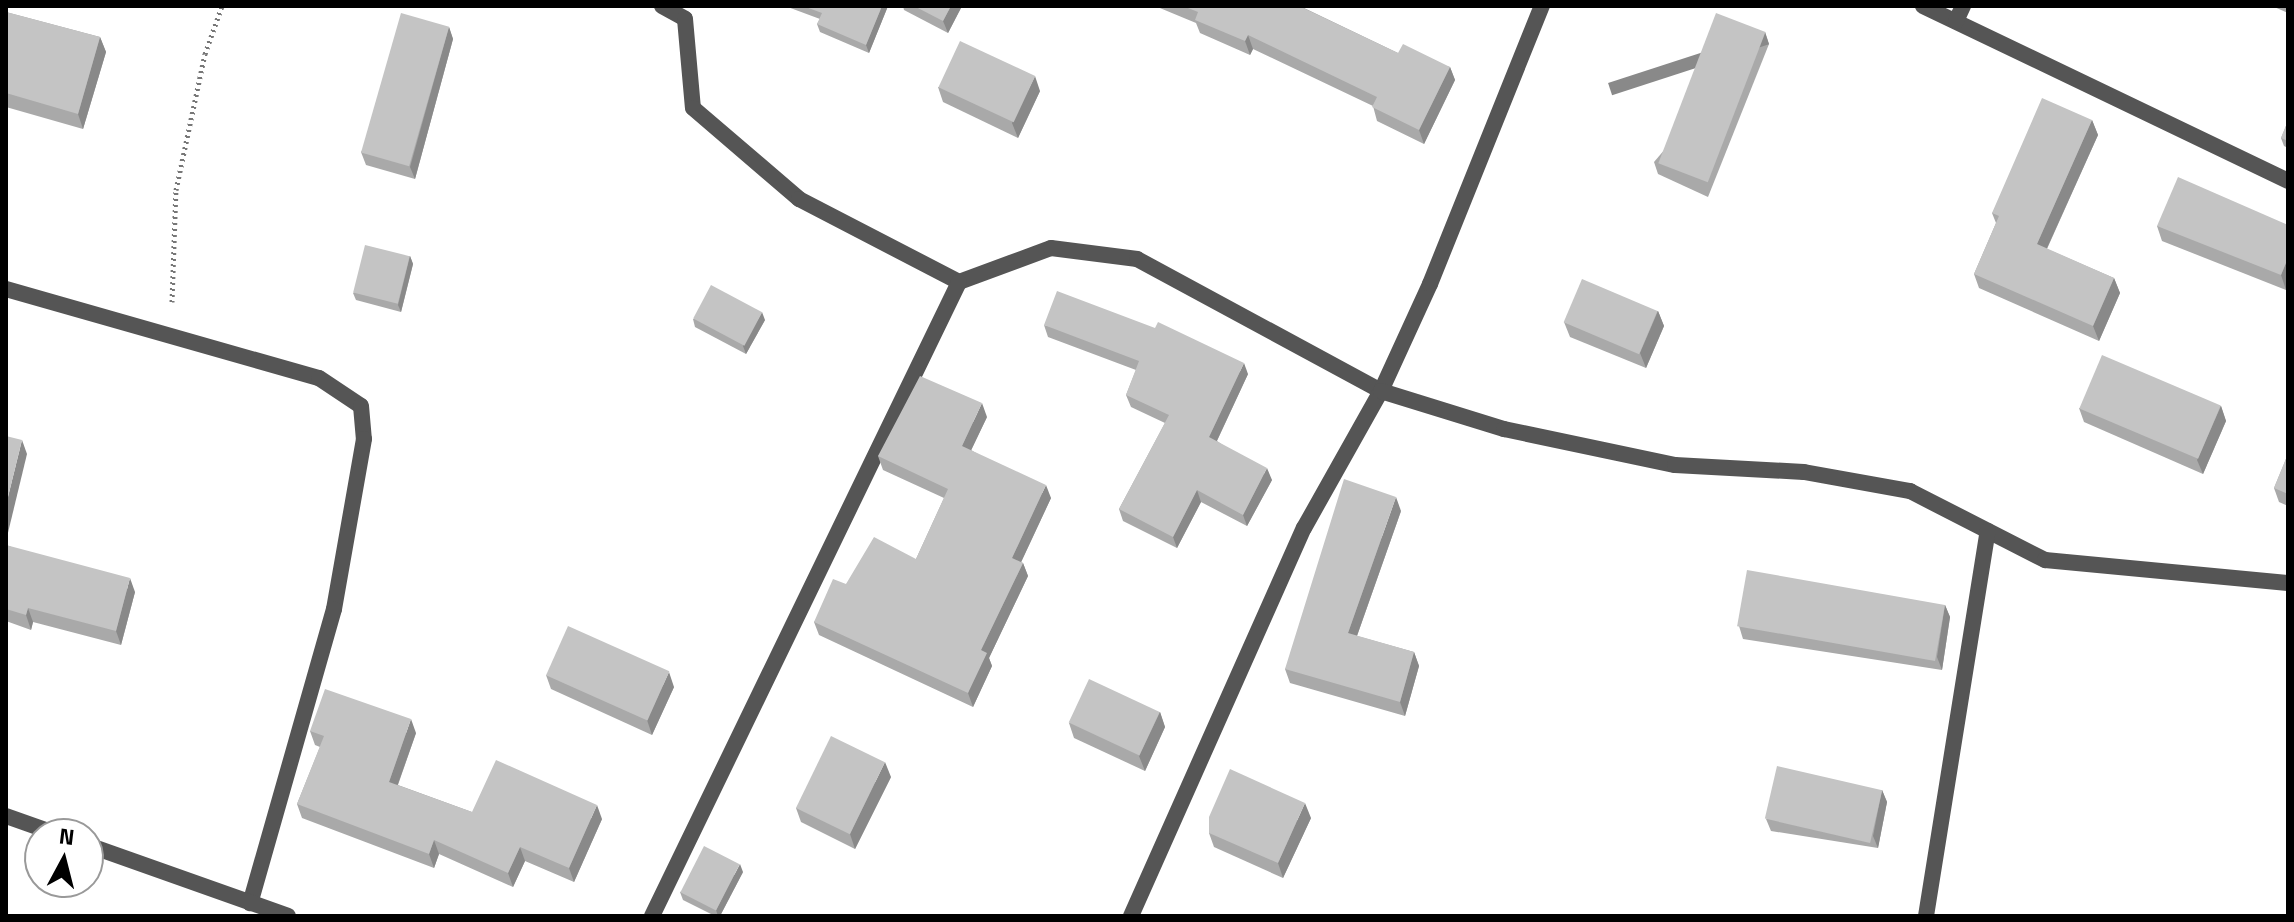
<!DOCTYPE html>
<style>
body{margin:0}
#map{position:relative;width:2294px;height:922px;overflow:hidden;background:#fff;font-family:"Titillium Web",sans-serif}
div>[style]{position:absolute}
.path>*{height:5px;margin-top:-2.5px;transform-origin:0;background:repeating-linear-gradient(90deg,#777 0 2px,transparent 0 6px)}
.street>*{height:16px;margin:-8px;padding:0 8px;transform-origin:8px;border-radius:8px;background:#555}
.wall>*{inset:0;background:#a9a9a9}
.shaded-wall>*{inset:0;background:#898989;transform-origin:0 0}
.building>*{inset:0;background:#c4c4c4;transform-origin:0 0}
span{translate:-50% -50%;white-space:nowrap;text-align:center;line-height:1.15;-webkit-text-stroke:6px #fff;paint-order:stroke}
.frame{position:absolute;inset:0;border:8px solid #000;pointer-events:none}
.north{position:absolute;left:24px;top:818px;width:80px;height:80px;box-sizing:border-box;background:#fff;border:2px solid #999;border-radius:50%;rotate:7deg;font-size:22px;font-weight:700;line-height:32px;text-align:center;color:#000}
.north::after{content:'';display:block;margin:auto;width:28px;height:36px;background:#000;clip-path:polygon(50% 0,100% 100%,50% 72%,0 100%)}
</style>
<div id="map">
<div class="path">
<i style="left:172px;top:302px;width:112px;rotate:-88deg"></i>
<i style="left:176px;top:190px;width:139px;rotate:-78deg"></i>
<i style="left:205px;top:54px;width:51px;rotate:-70.5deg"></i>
</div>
<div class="street">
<i style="left:662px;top:6px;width:26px;rotate:29deg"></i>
<i style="left:685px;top:19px;width:89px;rotate:84.9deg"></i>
<i style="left:693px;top:108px;width:140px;rotate:40.6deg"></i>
<i style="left:799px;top:199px;width:180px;rotate:27.4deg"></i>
<i style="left:959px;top:282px;width:98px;rotate:-20.3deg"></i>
<i style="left:1051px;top:248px;width:87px;rotate:7.3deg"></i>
<i style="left:1137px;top:259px;width:277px;rotate:28.4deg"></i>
<i style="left:1381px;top:391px;width:118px;rotate:-65.4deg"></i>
<i style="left:1430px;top:284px;width:300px;rotate:-68.1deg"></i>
<i style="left:1923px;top:6px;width:405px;rotate:25.6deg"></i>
<i style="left:1956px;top:21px;width:17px;rotate:-65deg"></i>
<i style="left:6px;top:289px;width:325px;rotate:15.9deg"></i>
<i style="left:319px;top:378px;width:50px;rotate:33.7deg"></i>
<i style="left:361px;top:406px;width:33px;rotate:85deg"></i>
<i style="left:364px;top:439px;width:173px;rotate:100deg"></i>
<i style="left:334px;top:609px;width:306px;rotate:105.9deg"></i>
<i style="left:6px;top:816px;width:54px;rotate:19.4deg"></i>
<i style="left:88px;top:845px;width:212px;rotate:19.5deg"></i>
<i style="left:652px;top:916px;width:704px;rotate:-64.16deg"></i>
<i style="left:1131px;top:916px;width:425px;rotate:-66deg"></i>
<i style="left:1304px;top:528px;width:157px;rotate:-60.7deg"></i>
<i style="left:1381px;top:391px;width:129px;rotate:17.2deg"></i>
<i style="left:1504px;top:429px;width:175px;rotate:11.9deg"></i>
<i style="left:1675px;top:465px;width:129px;rotate:3.1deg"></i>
<i style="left:1804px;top:472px;width:108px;rotate:10.2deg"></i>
<i style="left:1910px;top:491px;width:152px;rotate:27.1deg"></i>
<i style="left:2045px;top:560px;width:244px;rotate:5.4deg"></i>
<i style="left:1926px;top:916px;width:390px;rotate:-80.9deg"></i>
</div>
<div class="wall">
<i style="clip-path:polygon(785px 6px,888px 6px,869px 53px,820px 32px,817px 24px,820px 19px)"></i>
<i style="clip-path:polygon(903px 6px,962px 6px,948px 33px,904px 10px)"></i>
<i style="clip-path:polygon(1155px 6px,1300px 6px,1398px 53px,1450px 67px,1455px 80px,1424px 144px,1377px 121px,1373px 106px,1253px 49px,1250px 55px,1200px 33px,1196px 23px)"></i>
<i style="clip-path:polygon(2272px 6px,2288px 6px,2288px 13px)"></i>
<i style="clip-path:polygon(6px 12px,100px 37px,106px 52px,83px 129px,6px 107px)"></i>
<i style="clip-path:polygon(449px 27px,453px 39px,415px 179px,366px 165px,361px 152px)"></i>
<i style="clip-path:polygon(1765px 32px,1769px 44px,1708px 197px,1658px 174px,1654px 162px)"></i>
<i style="clip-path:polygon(938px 87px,1040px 91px,1018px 138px,943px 102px)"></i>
<i style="clip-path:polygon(2092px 120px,2098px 135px,2047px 249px,2114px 278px,2120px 293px,2099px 341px,1979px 288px,1974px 274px,1996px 223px,1992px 213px)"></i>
<i style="clip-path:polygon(2288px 121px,2288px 148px,2284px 146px,2281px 138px)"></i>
<i style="clip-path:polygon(2288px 225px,2286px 290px,2162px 241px,2157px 226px)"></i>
<i style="clip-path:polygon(410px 256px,413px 264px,401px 312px,356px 300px,353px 293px)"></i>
<i style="clip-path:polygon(1658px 311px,1664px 326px,1646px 368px,1570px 337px,1564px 322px)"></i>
<i style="clip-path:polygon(693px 319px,765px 320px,746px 354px,695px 327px)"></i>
<i style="clip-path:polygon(1044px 325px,1248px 374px,1217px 441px,1272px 480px,1247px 526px,1201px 502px,1177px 548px,1123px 521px,1119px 509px,1165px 423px,1131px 407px,1126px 395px,1136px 370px,1048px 337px)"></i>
<i style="clip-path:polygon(2221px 406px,2226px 421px,2203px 474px,2084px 422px,2079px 408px)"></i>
<i style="clip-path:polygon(987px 417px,971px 450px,1051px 498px,1021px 562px,1023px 563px,1028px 576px,989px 658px,992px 666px,973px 707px,819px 635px,814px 622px,846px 584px,916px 559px,944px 498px,883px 470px,878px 456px)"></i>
<i style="clip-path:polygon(2288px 454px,2288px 506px,2279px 502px,2274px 488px)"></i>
<i style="clip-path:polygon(1401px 511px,1357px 636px,1414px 652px,1419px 666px,1405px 716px,1290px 683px,1285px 669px)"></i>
<i style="clip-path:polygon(6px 545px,135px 592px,121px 645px,33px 622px,31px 630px,6px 621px)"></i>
<i style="clip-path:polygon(1945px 605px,1950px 617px,1942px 670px,1743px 639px,1739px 626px)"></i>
<i style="clip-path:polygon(546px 675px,674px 687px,652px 735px,551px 689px)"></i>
<i style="clip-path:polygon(1160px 712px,1165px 727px,1145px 771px,1074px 738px,1069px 723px)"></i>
<i style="clip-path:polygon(310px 731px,416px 733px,398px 785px,472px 812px,602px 819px,574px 882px,525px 861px,513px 887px,439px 854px,434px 868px,302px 818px,297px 804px,320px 747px,315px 745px)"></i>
<i style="clip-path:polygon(891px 777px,855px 849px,801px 822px,796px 808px)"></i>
<i style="clip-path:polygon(1882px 790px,1887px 802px,1878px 848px,1771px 831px,1766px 819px)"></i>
<i style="clip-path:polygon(1311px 818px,1283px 878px,1214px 847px,1209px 833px)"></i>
<i style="clip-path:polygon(743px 872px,720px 916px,715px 916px,683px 900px,680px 892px)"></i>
</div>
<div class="shaded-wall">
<i style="clip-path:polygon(882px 6px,888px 6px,869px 53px,866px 45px)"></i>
<i style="clip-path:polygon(951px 6px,962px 6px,948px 33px,943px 21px)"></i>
<i style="clip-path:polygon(449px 27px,453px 39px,415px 179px,410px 167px)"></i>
<i style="left:1765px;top:32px;width:13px;height:165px;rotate:72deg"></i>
<i style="clip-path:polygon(1248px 35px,1253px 49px,1250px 55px,1245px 41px)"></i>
<i style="clip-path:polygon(100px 37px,106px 52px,83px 129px,78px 114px)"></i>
<i style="clip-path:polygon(1450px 67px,1455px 80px,1424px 144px,1419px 130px)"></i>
<i style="clip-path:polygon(1035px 76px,1040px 91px,1018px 138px,1012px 123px)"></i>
<i style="clip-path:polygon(2092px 120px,2098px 135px,2042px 259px,2037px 244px)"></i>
<i style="clip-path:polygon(410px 256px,413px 264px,401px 312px,398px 305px)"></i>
<i style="clip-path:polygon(2288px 258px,2288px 285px,2286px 290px,2281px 275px)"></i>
<i style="clip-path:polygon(2114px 278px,2120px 293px,2099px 341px,2093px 326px)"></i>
<i style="clip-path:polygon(1658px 311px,1664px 326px,1646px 368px,1640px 353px)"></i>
<i style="clip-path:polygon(762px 312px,765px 320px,746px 354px,743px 346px)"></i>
<i style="clip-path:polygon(1244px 363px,1248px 374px,1213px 449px,1209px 437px)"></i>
<i style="clip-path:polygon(982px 403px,987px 417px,967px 459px,962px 446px)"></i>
<i style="clip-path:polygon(2221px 406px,2226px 421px,2203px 474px,2197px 460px)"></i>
<i style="clip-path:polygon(22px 440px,27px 454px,6px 541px,6px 505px)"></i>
<i style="clip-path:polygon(1267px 468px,1272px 480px,1247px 526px,1243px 515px)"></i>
<i style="clip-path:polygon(1046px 485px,1051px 498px,1017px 571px,1012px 558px)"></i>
<i style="clip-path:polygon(1197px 490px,1201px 502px,1177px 548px,1173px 537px)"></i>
<i style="clip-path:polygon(1396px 497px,1401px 511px,1353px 647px,1348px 633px)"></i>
<i style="clip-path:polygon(1023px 563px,1028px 576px,989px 658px,992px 666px,973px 707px,968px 693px,981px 650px)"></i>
<i style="clip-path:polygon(130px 578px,135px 592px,121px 645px,116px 631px)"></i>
<i style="clip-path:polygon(1945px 605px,1950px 617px,1942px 670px,1937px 657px)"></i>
<i style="clip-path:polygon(28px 608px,33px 622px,31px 630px,26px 615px)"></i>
<i style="clip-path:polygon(1414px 652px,1419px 666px,1405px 716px,1400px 702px)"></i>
<i style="clip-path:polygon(669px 672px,674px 687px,652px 735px,647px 720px)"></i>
<i style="clip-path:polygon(1160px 712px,1165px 727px,1145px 771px,1139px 756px)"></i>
<i style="clip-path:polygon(411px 719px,416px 733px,394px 795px,389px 782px)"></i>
<i style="clip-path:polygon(885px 762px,891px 777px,855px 849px,850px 834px)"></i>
<i style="clip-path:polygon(1882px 790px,1887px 802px,1878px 848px,1873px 836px)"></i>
<i style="clip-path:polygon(1305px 803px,1311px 818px,1283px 878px,1278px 863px)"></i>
<i style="clip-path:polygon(597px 805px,602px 819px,574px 882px,569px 868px)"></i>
<i style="clip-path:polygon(434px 840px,439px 854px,434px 868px,429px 854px)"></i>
<i style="clip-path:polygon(520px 847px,525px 861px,513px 887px,508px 873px)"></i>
<i style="clip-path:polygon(740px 864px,743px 872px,720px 916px,718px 916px,716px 910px)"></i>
</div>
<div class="building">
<i style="clip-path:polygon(803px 6px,882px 6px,866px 45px,817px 24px,822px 13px)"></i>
<i style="clip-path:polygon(914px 6px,951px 6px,943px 21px)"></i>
<i style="clip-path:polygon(1183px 6px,1299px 6px,1398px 53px,1403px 44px,1450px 67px,1419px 130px,1372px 107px,1377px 97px,1248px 35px,1245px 41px,1195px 20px,1198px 12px)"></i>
<i style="clip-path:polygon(6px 12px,100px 37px,78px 114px,6px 93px)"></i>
<i style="left:401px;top:13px;width:50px;height:145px;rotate:16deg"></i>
<i style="left:1716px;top:13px;width:53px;height:161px;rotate:21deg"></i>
<i style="left:960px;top:41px;width:83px;height:51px;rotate:25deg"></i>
<i style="clip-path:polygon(2042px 98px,2092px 120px,2037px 244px,2114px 278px,2093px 326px,1974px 274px,1999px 216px,1992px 213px)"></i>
<i style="clip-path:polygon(2288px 121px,2288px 141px,2281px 138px)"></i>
<i style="clip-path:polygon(2178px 177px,2288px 225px,2288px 258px,2281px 275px,2157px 226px)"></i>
<i style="left:365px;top:245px;width:46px;height:49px;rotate:14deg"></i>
<i style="left:1582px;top:279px;width:82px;height:47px;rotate:23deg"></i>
<i style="left:711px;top:285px;width:58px;height:38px;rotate:28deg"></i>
<i style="clip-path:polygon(1057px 291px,1155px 328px,1158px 322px,1244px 363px,1209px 437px,1267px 468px,1243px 515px,1197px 490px,1173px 537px,1119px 509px,1169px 415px,1126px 395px,1139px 361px,1044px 325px)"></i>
<i style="left:2102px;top:355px;width:129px;height:58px;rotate:23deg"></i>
<i style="clip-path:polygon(920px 376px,982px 403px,962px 446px,1046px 485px,1012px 558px,1023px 563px,981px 650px,987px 653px,968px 693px,814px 622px,833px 579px,846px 584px,874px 537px,916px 559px,948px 489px,878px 456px)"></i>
<i style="clip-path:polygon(6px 436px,22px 440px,6px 505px)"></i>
<i style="clip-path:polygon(2288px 454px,2288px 494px,2274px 488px)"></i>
<i style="clip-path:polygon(1344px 479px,1396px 497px,1348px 633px,1414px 652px,1400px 702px,1285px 669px)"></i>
<i style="clip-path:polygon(6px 545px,130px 578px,116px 631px,28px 608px,26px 615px,6px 609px)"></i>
<i style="left:1747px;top:570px;width:201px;height:57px;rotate:10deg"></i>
<i style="left:568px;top:626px;width:111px;height:54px;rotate:24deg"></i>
<i style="left:1089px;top:679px;width:78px;height:48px;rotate:25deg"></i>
<i style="clip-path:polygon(325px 689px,411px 719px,389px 782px,472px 812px,496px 760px,597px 805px,569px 868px,520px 847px,508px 873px,434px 840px,429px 854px,297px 804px,324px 736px,310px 731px)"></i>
<i style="left:831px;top:736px;width:60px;height:80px;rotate:26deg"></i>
<i style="left:1777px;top:766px;width:108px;height:54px;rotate:13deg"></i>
<i style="clip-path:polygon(1230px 769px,1305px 803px,1278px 863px,1209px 833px,1209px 817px)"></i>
<i style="left:704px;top:846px;width:40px;height:52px;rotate:27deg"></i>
</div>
<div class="frame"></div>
<div class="north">N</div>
</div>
